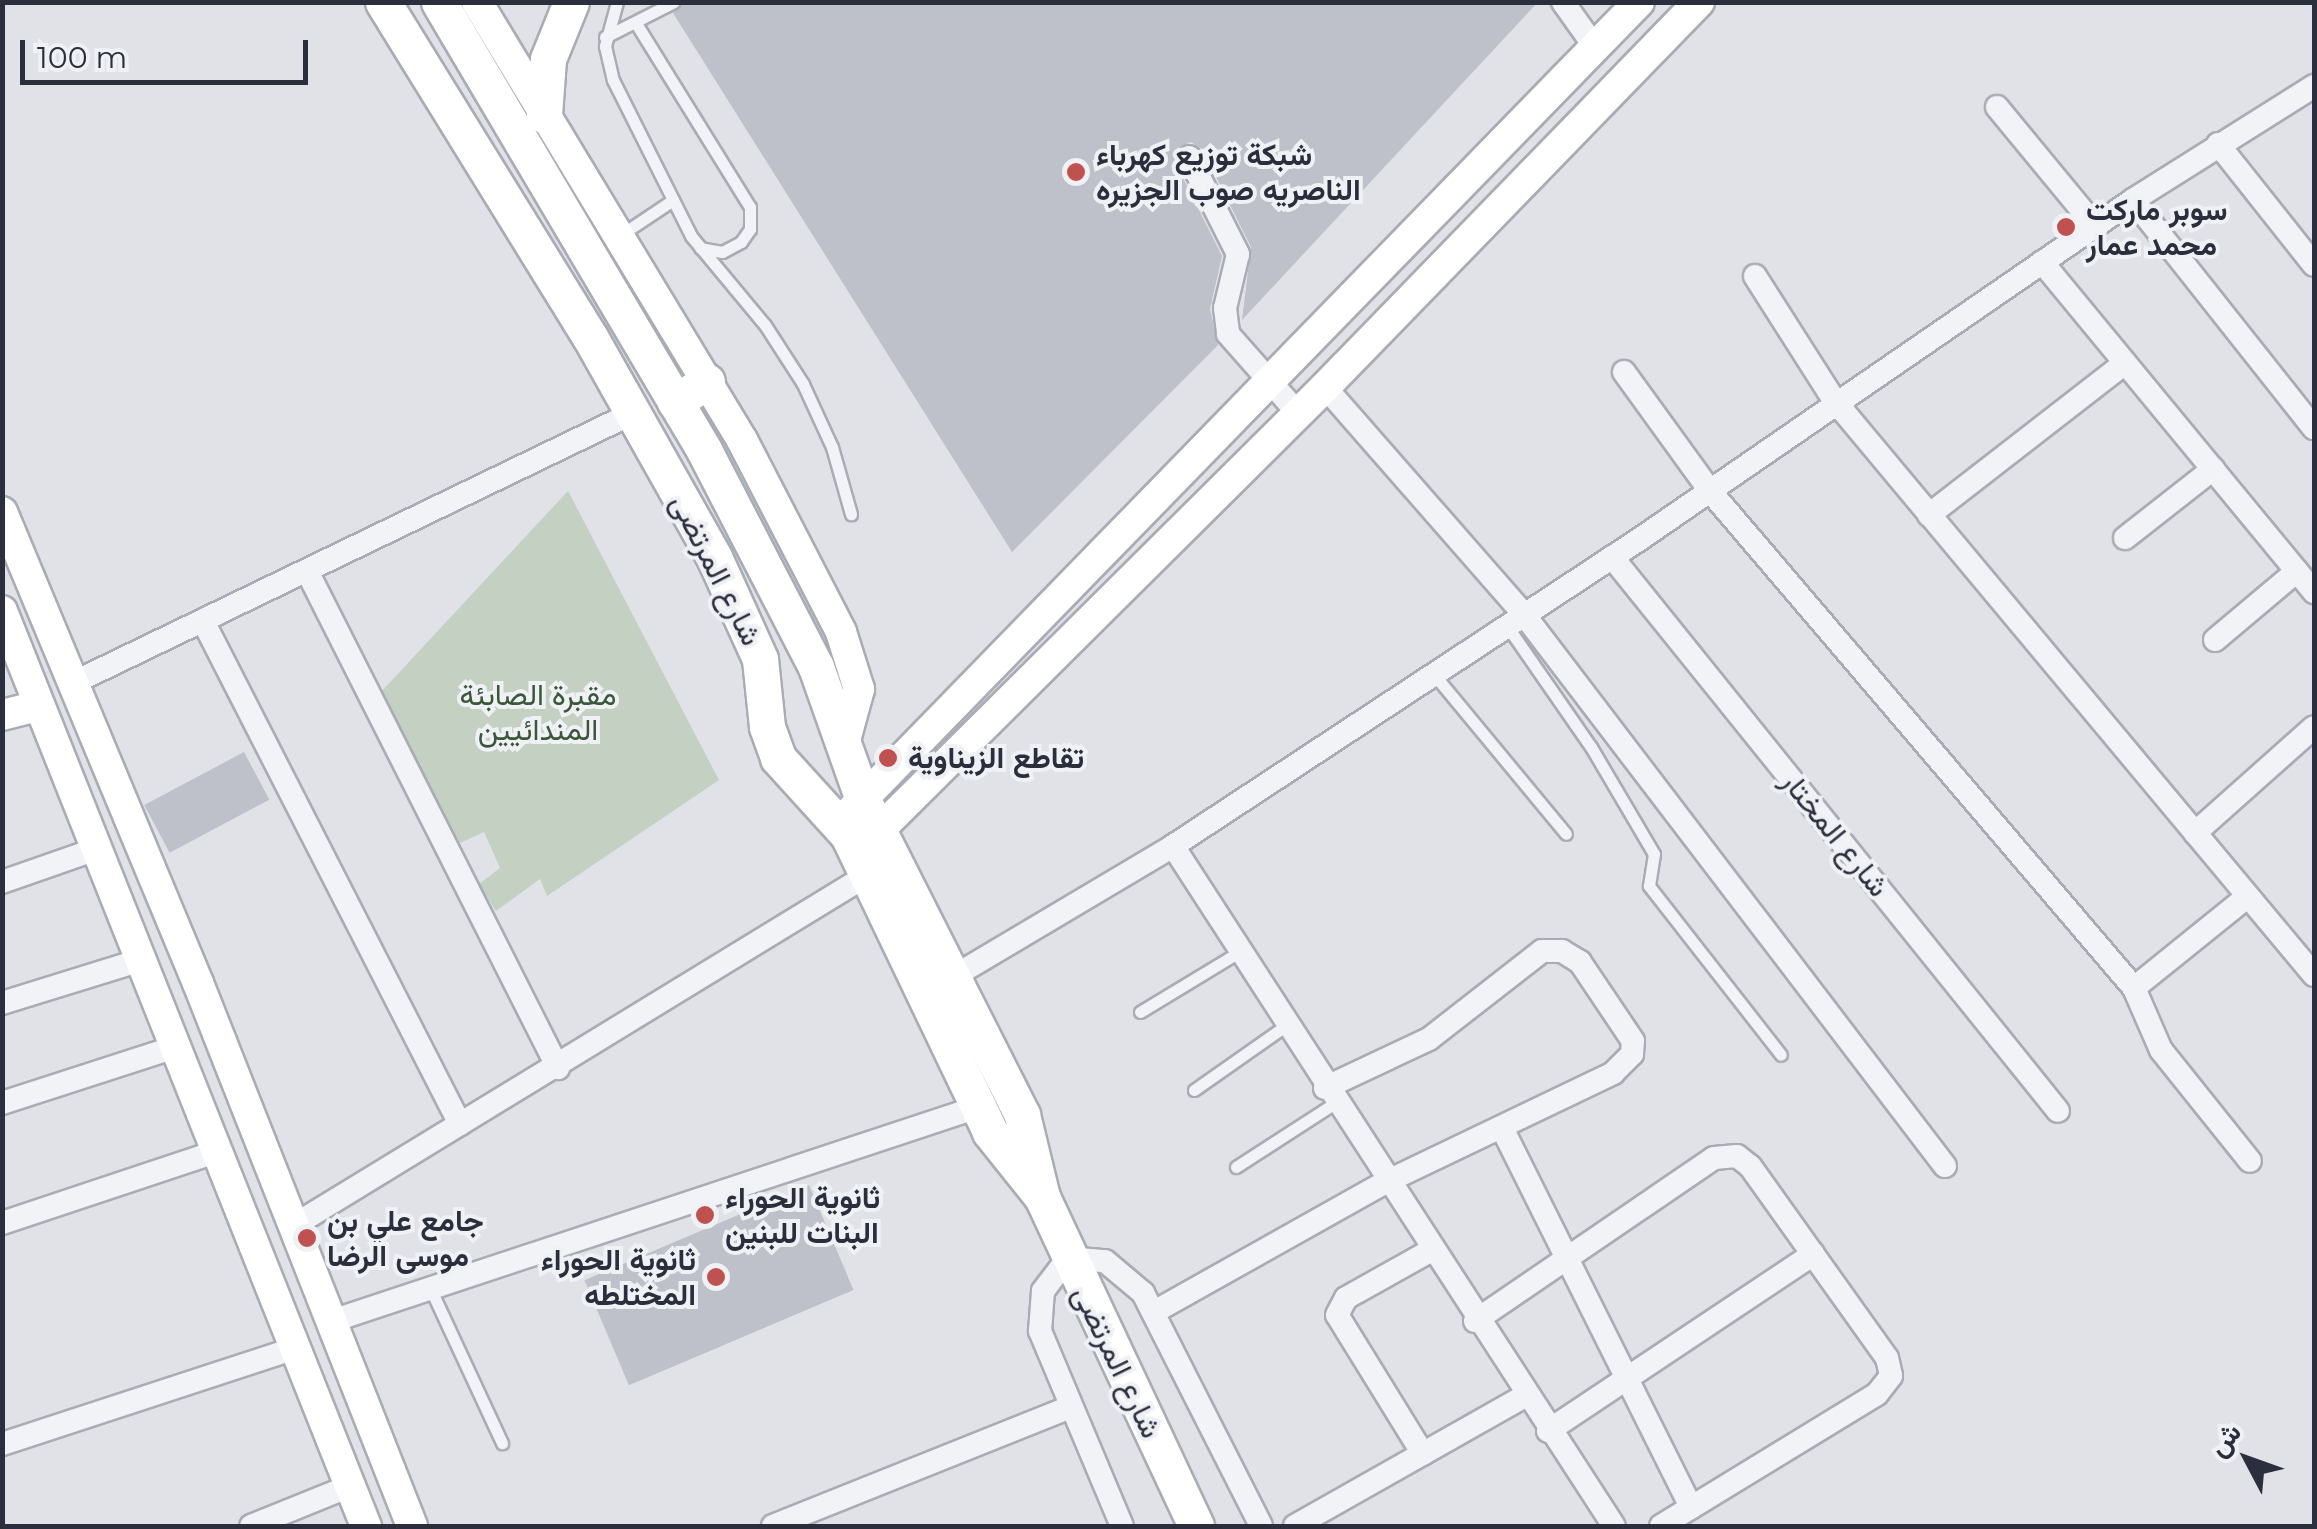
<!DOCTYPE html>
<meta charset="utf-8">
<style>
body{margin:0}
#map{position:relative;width:2317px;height:1529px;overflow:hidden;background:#e0e2e7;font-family:Montserrat,Vazirmatn,sans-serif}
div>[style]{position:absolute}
.green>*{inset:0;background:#c3d0c2}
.building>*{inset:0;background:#bec0ca;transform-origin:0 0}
.roads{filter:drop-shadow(2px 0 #a9acb4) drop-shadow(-2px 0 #a9acb4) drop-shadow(0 2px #a9acb4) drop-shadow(0 -2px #a9acb4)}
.lane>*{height:11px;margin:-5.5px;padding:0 5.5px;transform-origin:5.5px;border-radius:5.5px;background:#f2f3f6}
.street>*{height:22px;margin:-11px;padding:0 11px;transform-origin:11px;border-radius:11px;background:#f2f3f6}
.secondary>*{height:30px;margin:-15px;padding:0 15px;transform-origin:15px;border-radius:15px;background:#fff}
.primary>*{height:35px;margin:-17.5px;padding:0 17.5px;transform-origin:17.5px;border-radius:17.5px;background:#fff}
.dots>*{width:28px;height:28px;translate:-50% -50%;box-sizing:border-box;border:5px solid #eff1f5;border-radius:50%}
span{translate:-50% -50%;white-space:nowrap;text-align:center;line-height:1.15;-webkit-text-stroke:8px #eff1f5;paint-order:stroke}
.poi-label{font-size:30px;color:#2a2e3d;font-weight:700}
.left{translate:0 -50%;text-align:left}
.right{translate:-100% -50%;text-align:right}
.street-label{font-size:30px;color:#2a2e3d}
.park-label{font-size:30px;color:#3a5739}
.frame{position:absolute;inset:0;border:5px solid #2a2e3d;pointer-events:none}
.north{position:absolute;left:2197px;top:1409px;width:100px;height:100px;-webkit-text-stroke:8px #eff1f5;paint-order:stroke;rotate:311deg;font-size:28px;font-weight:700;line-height:40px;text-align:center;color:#2a2e3d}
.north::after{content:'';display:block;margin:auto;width:35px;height:45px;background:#2a2e3d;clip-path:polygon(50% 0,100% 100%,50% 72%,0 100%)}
.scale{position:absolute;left:20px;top:40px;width:288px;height:45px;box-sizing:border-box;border:5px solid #2a2e3d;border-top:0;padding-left:12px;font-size:30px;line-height:35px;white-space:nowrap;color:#2a2e3d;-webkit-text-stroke:8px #eff1f5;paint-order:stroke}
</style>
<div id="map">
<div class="green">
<i style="clip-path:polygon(568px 491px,719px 780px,547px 896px,540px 879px,496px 911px,479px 884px,500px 868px,484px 832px,460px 843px,381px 692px)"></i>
</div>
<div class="building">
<i style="clip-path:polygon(683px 2px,1538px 2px,1242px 320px,1251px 247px,1202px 149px,1191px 142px,1177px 148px,1176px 164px,1222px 256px,1210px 309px,1218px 345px,1012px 552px,673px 13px)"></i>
<i style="left:244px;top:752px;width:54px;height:113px;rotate:62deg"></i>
<i style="left:809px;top:1185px;width:114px;height:244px;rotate:67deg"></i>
</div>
<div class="roads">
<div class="lane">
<i style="left:617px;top:2px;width:46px;rotate:105.3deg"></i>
<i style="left:605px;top:46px;width:35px;rotate:77deg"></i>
<i style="left:613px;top:80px;width:174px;rotate:63.4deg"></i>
<i style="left:691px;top:236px;width:116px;rotate:50.3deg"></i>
<i style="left:765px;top:325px;width:70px;rotate:57.2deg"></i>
<i style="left:803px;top:384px;width:69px;rotate:65.3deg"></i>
<i style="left:832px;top:447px;width:70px;rotate:74.2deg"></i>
<i style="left:637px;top:25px;width:214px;rotate:58.2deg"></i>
<i style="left:750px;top:207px;width:22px;rotate:90deg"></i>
<i style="left:750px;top:229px;width:16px;rotate:125deg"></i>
<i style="left:741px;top:242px;width:21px;rotate:152deg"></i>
<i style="left:722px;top:252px;width:22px;rotate:-170deg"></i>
<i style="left:605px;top:37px;width:77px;rotate:-26.9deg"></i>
<i style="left:619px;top:236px;width:65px;rotate:-33.7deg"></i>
<i style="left:1505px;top:623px;width:151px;rotate:55.3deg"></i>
<i style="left:1591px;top:747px;width:124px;rotate:59.5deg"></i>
<i style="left:1654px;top:854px;width:32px;rotate:99deg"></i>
<i style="left:1649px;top:886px;width:214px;rotate:52deg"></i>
<i style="left:1432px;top:672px;width:210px;rotate:50.4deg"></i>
<i style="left:1140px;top:1012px;width:116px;rotate:-31.2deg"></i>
<i style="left:1194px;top:1090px;width:111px;rotate:-35.1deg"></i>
<i style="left:1236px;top:1167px;width:118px;rotate:-32.9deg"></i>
<i style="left:431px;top:1290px;width:169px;rotate:65.1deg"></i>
</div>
<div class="street">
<i style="left:1563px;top:2px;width:55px;rotate:54.6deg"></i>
<i style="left:1997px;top:107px;width:154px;rotate:50.5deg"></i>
<i style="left:2218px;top:144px;width:154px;rotate:51.6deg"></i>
<i style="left:1189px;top:157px;width:109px;rotate:63.2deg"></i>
<i style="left:1238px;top:254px;width:56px;rotate:103.5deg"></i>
<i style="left:1225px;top:308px;width:26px;rotate:83deg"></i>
<i style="left:1228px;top:334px;width:106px;rotate:48.5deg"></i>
<i style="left:2133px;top:200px;width:291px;rotate:51.6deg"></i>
<i style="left:2042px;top:262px;width:428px;rotate:50.5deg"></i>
<i style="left:1755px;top:276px;width:147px;rotate:57.5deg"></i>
<i style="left:1834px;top:400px;width:749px;rotate:50.15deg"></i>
<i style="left:1624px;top:372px;width:147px;rotate:54.1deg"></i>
<i style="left:1710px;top:491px;width:653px;rotate:49.53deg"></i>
<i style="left:2134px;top:988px;width:68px;rotate:66.5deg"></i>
<i style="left:2161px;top:1050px;width:142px;rotate:51.3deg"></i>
<i style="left:1325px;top:387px;width:299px;rotate:48.8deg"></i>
<i style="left:1522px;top:612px;width:697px;rotate:52.64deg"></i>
<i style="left:1929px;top:515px;width:248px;rotate:-37.8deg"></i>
<i style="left:2125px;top:538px;width:112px;rotate:-38.1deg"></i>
<i style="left:1612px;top:557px;width:711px;rotate:51.16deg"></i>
<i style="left:307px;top:571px;width:557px;rotate:63.2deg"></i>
<i style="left:203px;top:621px;width:565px;rotate:62.94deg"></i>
<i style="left:2215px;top:640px;width:107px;rotate:-40.1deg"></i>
<i style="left:75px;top:682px;width:619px;rotate:-25.74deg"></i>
<i style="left:2195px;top:833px;width:159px;rotate:-41.7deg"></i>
<i style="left:1173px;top:846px;width:810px;rotate:57.04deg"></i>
<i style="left:2px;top:882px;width:100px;rotate:-19.3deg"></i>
<i style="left:951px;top:978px;width:258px;rotate:-30.7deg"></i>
<i style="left:1173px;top:846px;width:559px;rotate:-33.32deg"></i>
<i style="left:1640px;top:539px;width:598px;rotate:-34.51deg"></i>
<i style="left:2133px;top:200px;width:214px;rotate:-32.2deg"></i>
<i style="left:2134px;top:988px;width:146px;rotate:-38.9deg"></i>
<i style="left:2px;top:1003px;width:145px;rotate:-17.2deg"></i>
<i style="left:2px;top:1103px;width:182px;rotate:-17.9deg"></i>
<i style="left:1502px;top:1128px;width:424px;rotate:63.5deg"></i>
<i style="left:2px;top:1223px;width:225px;rotate:-18.4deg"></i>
<i style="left:293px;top:1226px;width:675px;rotate:-31.43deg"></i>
<i style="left:1154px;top:1312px;width:266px;rotate:-29.3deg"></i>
<i style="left:1386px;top:1182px;width:252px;rotate:-25.6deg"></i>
<i style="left:1613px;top:1073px;width:27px;rotate:-45deg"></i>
<i style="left:1632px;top:1054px;width:13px;rotate:-86deg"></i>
<i style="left:1633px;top:1041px;width:95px;rotate:-123.9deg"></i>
<i style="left:1580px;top:962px;width:21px;rotate:-149deg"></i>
<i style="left:1562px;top:951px;width:20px;rotate:180deg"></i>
<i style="left:1542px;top:951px;width:143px;rotate:142.1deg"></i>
<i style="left:1429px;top:1039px;width:115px;rotate:154.8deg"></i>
<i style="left:332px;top:1321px;width:681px;rotate:-18.33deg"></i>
<i style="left:1475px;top:1321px;width:289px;rotate:-34.3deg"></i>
<i style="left:1714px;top:1158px;width:23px;rotate:-5deg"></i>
<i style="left:1737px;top:1156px;width:16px;rotate:38deg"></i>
<i style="left:1750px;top:1166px;width:236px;rotate:54.5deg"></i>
<i style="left:1887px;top:1358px;width:18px;rotate:77deg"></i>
<i style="left:1891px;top:1376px;width:23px;rotate:128deg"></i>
<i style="left:1877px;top:1394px;width:253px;rotate:148.6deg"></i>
<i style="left:1548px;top:1431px;width:319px;rotate:-33.7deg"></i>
<i style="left:2px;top:1444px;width:308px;rotate:-18.1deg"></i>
<i style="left:1423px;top:1454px;width:163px;rotate:-121.7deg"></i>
<i style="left:1337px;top:1315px;width:19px;rotate:-62deg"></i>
<i style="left:1346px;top:1298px;width:96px;rotate:-29.2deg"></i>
<i style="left:251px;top:1526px;width:107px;rotate:-22deg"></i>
<i style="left:773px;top:1526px;width:320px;rotate:-21.8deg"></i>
<i style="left:1122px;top:1526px;width:212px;rotate:-112.8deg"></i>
<i style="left:1040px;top:1331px;width:40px;rotate:-85.7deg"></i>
<i style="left:1043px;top:1291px;width:41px;rotate:-52.9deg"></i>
<i style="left:1068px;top:1258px;width:37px;rotate:5deg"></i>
<i style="left:1105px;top:1261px;width:50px;rotate:40.1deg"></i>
<i style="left:1143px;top:1293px;width:261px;rotate:63.1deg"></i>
<i style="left:1295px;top:1526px;width:264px;rotate:-29.5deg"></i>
</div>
<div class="secondary">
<i style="left:477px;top:2px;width:512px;rotate:58.83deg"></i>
<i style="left:742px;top:440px;width:216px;rotate:62.7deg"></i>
<i style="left:841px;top:632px;width:60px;rotate:72.5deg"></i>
<i style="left:859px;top:689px;width:57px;rotate:105.3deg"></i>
<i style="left:2px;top:512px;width:510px;rotate:67.41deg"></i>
<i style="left:198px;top:983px;width:584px;rotate:68.49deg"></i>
<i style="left:2px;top:611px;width:985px;rotate:68.31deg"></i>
<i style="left:2px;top:715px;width:36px;rotate:-14deg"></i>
<i style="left:849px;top:813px;width:1132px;rotate:-45.75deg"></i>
<i style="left:863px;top:846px;width:651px;rotate:-44.81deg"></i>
<i style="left:1325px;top:387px;width:537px;rotate:-45.83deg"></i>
</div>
<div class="primary">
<i style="left:383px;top:2px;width:394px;rotate:58.3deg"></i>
<i style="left:590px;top:337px;width:253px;rotate:60.6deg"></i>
<i style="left:714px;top:557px;width:112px;rotate:65.7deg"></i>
<i style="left:760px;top:659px;width:68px;rotate:84.1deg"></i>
<i style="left:767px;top:727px;width:33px;rotate:70deg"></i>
<i style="left:778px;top:758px;width:104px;rotate:47.7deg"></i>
<i style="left:848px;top:835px;width:329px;rotate:64.4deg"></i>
<i style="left:990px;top:1132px;width:83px;rotate:51.3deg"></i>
<i style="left:439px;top:2px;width:521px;rotate:59.39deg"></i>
<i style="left:704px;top:450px;width:244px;rotate:62.7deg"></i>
<i style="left:816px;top:667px;width:141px;rotate:70.5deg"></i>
<i style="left:863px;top:800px;width:353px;rotate:63.2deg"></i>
<i style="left:1022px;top:1115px;width:84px;rotate:76.3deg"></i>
<i style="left:1042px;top:1197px;width:363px;rotate:64.9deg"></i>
<i style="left:544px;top:115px;width:56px;rotate:-85.9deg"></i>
<i style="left:548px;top:59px;width:61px;rotate:-68deg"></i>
<i style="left:675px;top:402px;width:38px;rotate:-33deg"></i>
</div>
</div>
<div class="dots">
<i style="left:1076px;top:172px;background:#c05151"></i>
<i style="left:2066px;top:227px;background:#c05151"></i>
<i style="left:888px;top:758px;background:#c05151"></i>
<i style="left:705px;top:1215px;background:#c05151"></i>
<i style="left:307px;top:1238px;background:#c05151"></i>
<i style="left:716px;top:1277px;background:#c05151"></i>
</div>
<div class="poi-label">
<span class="left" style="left:1096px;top:172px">شبكة توزيع كهرباء<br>الناصريه صوب الجزيره</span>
<span class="left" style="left:2086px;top:227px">سوبر ماركت<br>محمد عمار</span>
<span class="left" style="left:908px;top:758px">تقاطع الزيناوية</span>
<span class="left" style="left:725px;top:1215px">ثانوية الحوراء<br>البنات للبنين</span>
<span class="left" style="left:327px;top:1238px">جامع علي بن<br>موسى الرضا</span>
<span class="right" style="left:696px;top:1277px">ثانوية الحوراء<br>المختلطه</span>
</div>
<div class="street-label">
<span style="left:716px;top:570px;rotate:63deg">شارع المرتضى</span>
<span style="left:1835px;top:834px;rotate:51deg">شارع المختار</span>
<span style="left:1117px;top:1362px;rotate:64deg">شارع المرتضى</span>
</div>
<div class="park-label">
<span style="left:538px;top:712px">مقبرة الصابئة<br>المندائيين</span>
</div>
<div class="frame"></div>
<div class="north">ش</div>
<div class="scale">100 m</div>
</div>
